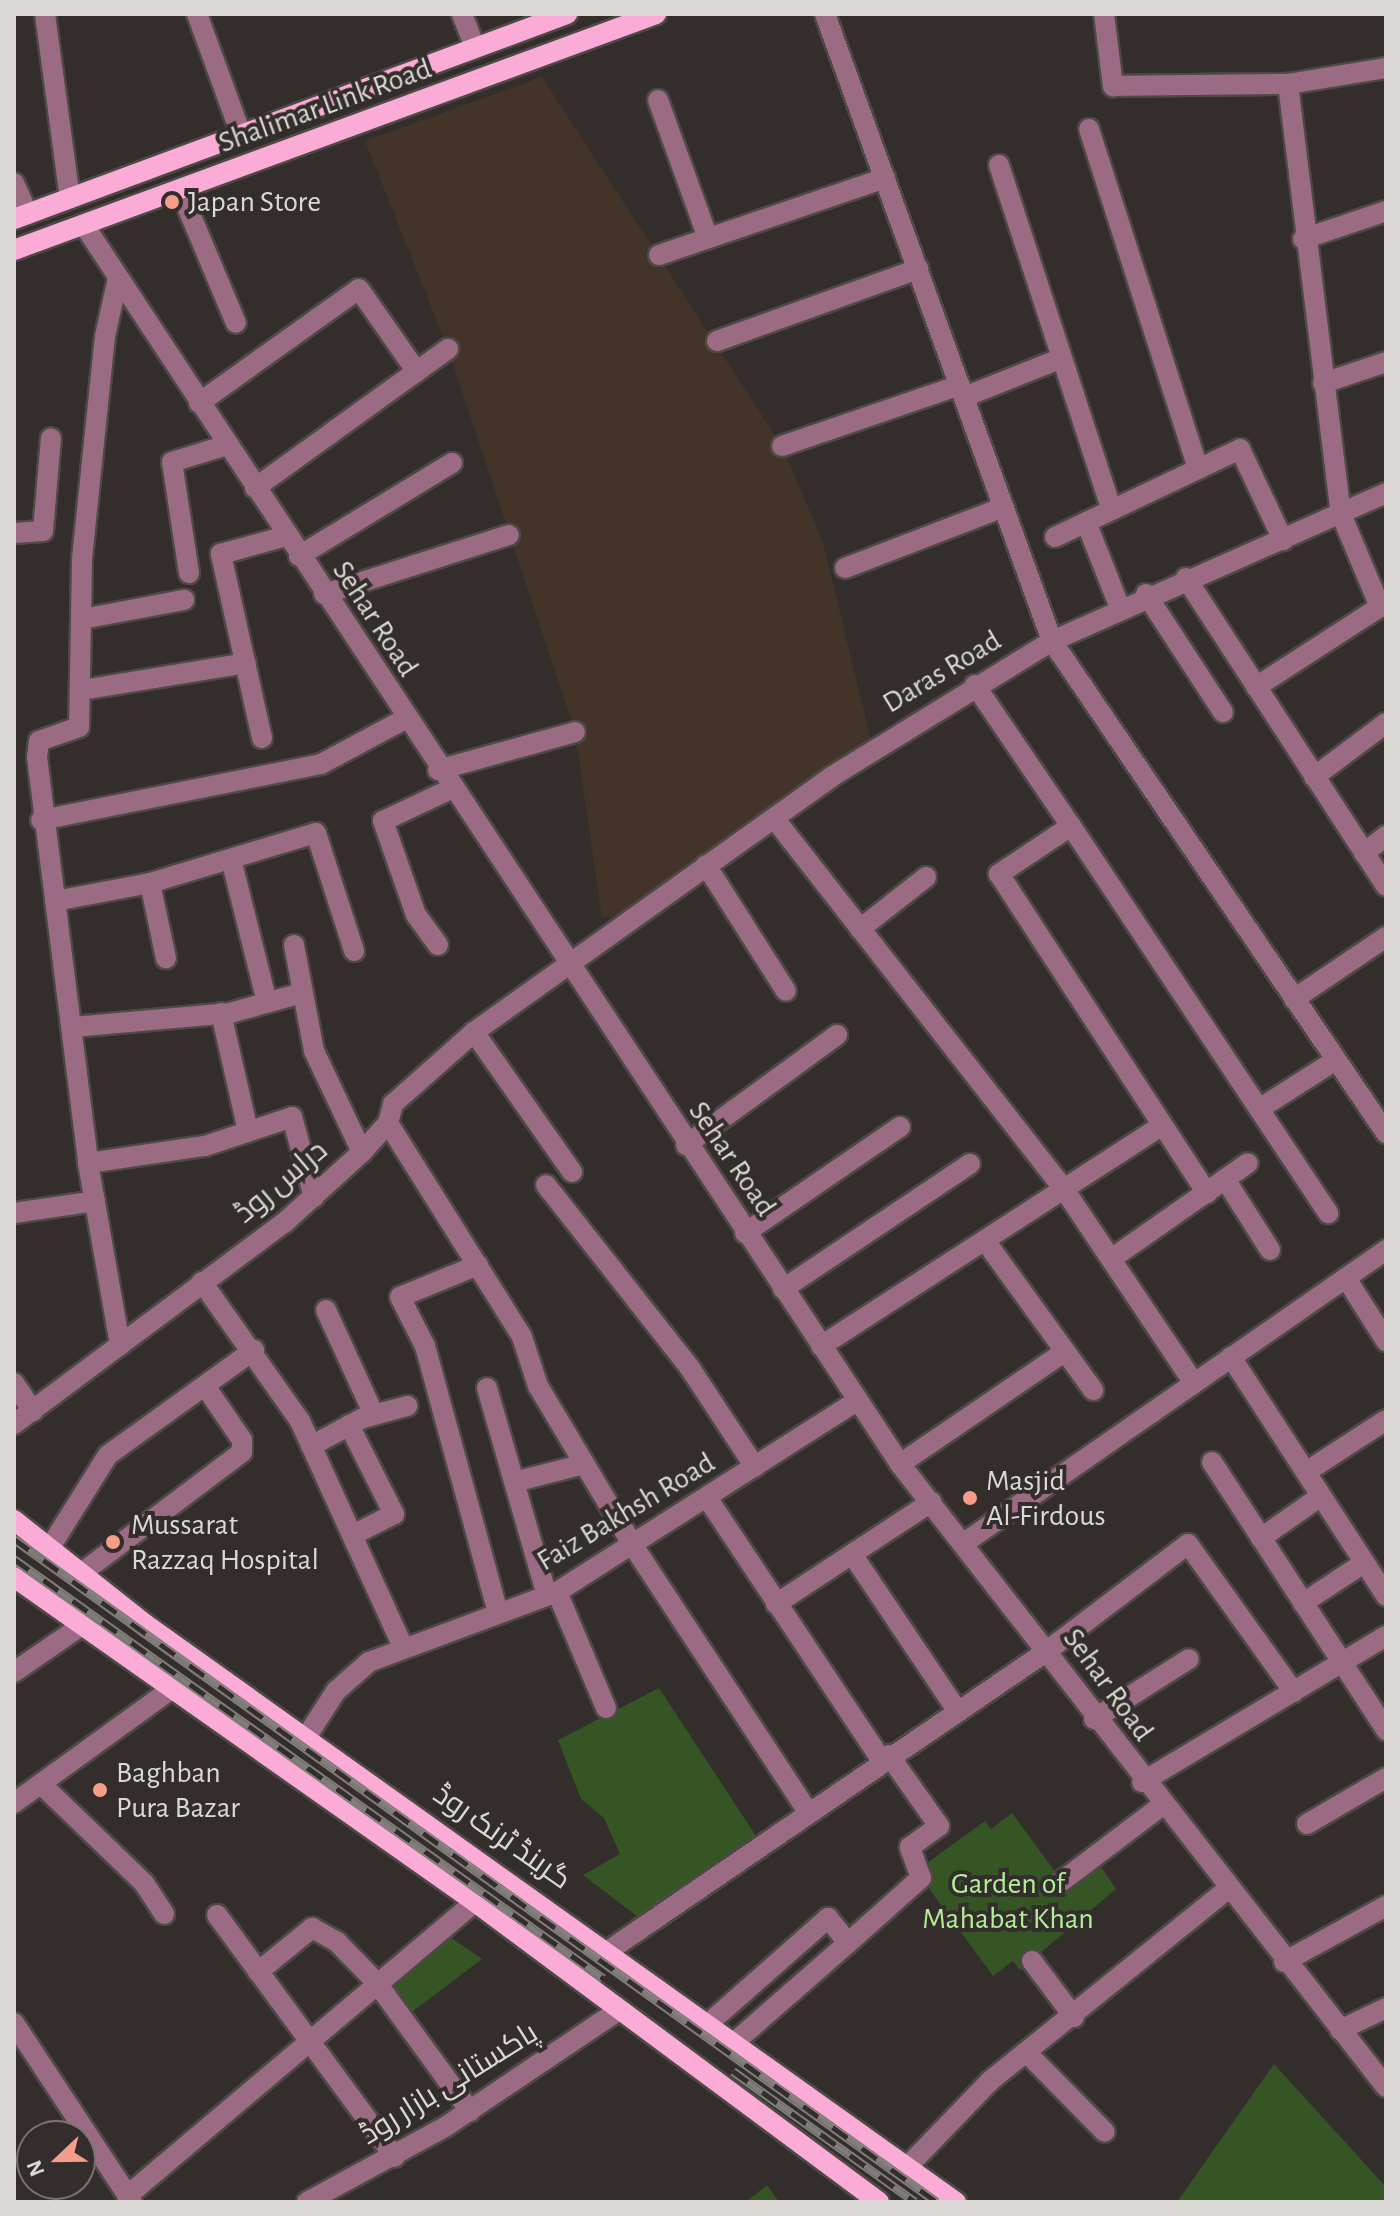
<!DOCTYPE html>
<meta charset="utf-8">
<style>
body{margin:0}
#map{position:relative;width:1400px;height:2216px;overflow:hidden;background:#332e2b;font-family:"Alegreya Sans",Cairo,sans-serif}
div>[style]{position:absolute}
.industrial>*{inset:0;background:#433328}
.green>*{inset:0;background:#355525}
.roads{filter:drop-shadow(2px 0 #4e4946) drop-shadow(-2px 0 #4e4946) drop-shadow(0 2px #4e4946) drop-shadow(0 -2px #4e4946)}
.minor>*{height:20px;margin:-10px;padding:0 10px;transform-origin:10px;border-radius:10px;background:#9b6b84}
.major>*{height:20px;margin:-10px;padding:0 10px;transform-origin:10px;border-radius:10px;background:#fbacd6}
.rail>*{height:9px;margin-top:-4.5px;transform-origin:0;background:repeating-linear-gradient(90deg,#332e2b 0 18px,#807c79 0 36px);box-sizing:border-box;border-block:2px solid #807c79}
.dots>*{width:22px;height:22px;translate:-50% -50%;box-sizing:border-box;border:4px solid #332e2b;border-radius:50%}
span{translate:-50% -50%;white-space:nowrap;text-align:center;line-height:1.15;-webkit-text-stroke:8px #332e2b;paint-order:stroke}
.street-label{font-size:30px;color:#dbd8d6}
.poi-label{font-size:30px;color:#dbd8d6}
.left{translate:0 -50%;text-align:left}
.park-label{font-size:30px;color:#b3ed99}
.frame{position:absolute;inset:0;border:16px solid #dbd8d6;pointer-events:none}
.north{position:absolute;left:16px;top:2120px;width:80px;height:80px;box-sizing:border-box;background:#332e2b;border:2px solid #76726f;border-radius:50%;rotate:248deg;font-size:22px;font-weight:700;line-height:32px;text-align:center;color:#dbd8d6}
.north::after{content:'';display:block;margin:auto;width:28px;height:36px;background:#f49e89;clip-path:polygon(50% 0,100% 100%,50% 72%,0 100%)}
</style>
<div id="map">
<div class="industrial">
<i style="clip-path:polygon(542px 77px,782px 446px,823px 543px,872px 744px,645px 913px,602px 918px,575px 732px,448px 349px,365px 141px)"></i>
</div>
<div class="green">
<i style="clip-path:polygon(659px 1688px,760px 1842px,646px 1923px,583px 1875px,620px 1854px,604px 1818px,581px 1799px,558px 1740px)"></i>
<i style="clip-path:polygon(1012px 1813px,1062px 1881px,1095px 1858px,1116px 1889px,1020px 1970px,1013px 1961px,993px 1976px,916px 1871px,985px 1821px,991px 1829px)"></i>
<i style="clip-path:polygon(443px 1932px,482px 1959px,408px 2015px,380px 1984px)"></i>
<i style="clip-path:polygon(1274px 2064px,1386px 2187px,1386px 2202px,1177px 2202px)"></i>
<i style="clip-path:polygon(767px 2185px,779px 2202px,746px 2202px)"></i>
</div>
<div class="roads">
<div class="minor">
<i style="left:45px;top:14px;width:186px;rotate:82.3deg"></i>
<i style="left:197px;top:14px;width:128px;rotate:69.9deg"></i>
<i style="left:462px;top:14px;width:36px;rotate:69deg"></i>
<i style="left:825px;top:14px;width:667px;rotate:70.1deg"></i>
<i style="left:1052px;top:641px;width:595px;rotate:55.83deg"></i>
<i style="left:1104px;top:14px;width:73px;rotate:82.9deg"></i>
<i style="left:1113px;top:86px;width:175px;rotate:-0.7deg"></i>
<i style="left:1288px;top:84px;width:433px;rotate:83deg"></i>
<i style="left:1341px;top:514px;width:101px;rotate:67.2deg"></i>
<i style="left:1288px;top:84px;width:99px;rotate:-9.3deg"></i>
<i style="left:658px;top:100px;width:147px;rotate:70.1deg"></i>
<i style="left:1089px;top:129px;width:357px;rotate:72.2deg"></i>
<i style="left:999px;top:165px;width:363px;rotate:71.9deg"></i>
<i style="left:14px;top:183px;width:34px;rotate:66deg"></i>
<i style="left:180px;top:190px;width:144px;rotate:67.2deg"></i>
<i style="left:84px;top:225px;width:1484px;rotate:56.63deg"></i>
<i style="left:900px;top:1464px;width:790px;rotate:52.04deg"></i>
<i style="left:1303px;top:239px;width:88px;rotate:-18.6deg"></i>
<i style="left:659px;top:255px;width:239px;rotate:-18.8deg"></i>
<i style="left:118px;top:278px;width:59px;rotate:102.6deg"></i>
<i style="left:105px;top:336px;width:225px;rotate:95.9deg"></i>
<i style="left:82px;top:560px;width:167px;rotate:91deg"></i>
<i style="left:79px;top:727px;width:42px;rotate:160.7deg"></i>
<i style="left:39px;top:741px;width:16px;rotate:97deg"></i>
<i style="left:37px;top:757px;width:409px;rotate:82.8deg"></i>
<i style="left:88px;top:1163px;width:185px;rotate:80deg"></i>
<i style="left:717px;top:341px;width:214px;rotate:-19.7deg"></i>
<i style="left:1323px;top:383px;width:66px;rotate:-18.4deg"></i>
<i style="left:964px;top:397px;width:105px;rotate:-21.7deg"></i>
<i style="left:199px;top:403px;width:196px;rotate:-35.5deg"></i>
<i style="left:359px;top:289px;width:101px;rotate:55.1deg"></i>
<i style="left:782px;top:446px;width:188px;rotate:-18.9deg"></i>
<i style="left:255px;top:488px;width:238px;rotate:-35.8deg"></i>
<i style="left:1086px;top:522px;width:92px;rotate:68.4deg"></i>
<i style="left:14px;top:533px;width:29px;rotate:-4deg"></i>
<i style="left:43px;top:531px;width:93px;rotate:-85.1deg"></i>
<i style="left:1055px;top:537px;width:205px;rotate:-25.4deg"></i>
<i style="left:1240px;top:449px;width:101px;rotate:64.7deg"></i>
<i style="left:299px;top:556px;width:179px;rotate:-31.3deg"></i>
<i style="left:845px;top:568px;width:170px;rotate:-21deg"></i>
<i style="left:189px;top:573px;width:112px;rotate:-98.7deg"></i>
<i style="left:172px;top:462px;width:58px;rotate:-17.2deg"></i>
<i style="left:1186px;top:578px;width:367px;rotate:57deg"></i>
<i style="left:324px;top:594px;width:194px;rotate:-17.7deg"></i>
<i style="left:1146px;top:594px;width:141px;rotate:56.9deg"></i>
<i style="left:82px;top:619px;width:104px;rotate:-10.6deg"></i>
<i style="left:975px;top:685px;width:171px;rotate:55.8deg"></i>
<i style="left:1071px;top:826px;width:87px;rotate:146.3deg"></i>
<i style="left:999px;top:874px;width:381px;rotate:56.9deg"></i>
<i style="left:1256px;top:687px;width:155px;rotate:-32.9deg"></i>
<i style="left:82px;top:690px;width:166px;rotate:-9.3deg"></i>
<i style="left:262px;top:738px;width:189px;rotate:-102.6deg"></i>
<i style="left:221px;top:554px;width:67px;rotate:-15.5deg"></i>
<i style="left:438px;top:770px;width:142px;rotate:-15.5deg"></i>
<i style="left:1314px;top:777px;width:90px;rotate:-36.9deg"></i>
<i style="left:774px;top:818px;width:474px;rotate:52deg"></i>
<i style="left:1066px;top:1192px;width:230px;rotate:56.2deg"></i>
<i style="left:41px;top:820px;width:286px;rotate:-11.3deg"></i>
<i style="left:321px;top:764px;width:95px;rotate:-28.2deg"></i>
<i style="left:1071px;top:826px;width:465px;rotate:56.4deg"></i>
<i style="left:1364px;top:853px;width:28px;rotate:-38deg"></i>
<i style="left:231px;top:859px;width:147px;rotate:75.9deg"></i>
<i style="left:706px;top:865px;width:149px;rotate:57.6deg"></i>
<i style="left:150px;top:883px;width:77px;rotate:78deg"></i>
<i style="left:55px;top:901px;width:97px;rotate:-10.7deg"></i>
<i style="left:150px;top:883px;width:173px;rotate:-16.8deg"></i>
<i style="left:316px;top:833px;width:124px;rotate:72.1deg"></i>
<i style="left:860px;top:929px;width:84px;rotate:-38.2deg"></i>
<i style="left:294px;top:945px;width:108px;rotate:79.3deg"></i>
<i style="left:314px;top:1051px;width:112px;rotate:64.6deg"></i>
<i style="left:438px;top:945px;width:37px;rotate:-126deg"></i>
<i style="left:416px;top:915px;width:100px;rotate:-109.3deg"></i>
<i style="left:383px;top:821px;width:75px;rotate:-25.2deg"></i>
<i style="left:1294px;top:999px;width:111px;rotate:-34deg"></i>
<i style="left:221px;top:1013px;width:121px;rotate:77.1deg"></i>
<i style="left:73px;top:1027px;width:158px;rotate:-5.1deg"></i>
<i style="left:230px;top:1013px;width:75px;rotate:-15.5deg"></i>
<i style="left:474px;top:1032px;width:171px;rotate:55deg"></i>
<i style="left:1259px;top:1109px;width:91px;rotate:-32.5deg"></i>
<i style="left:388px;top:1123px;width:252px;rotate:57.9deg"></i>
<i style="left:522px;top:1337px;width:52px;rotate:71.9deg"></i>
<i style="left:538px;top:1386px;width:187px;rotate:59.2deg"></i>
<i style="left:634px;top:1547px;width:315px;rotate:56.7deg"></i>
<i style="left:686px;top:1145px;width:187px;rotate:-36.1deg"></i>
<i style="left:88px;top:1163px;width:118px;rotate:-8.3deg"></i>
<i style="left:205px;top:1146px;width:92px;rotate:-18.4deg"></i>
<i style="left:292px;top:1117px;width:83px;rotate:74.6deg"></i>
<i style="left:1225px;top:1179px;width:84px;rotate:57.6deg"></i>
<i style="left:546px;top:1185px;width:233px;rotate:51.8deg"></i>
<i style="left:690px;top:1368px;width:118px;rotate:56.7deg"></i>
<i style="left:14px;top:1213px;width:82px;rotate:-8.4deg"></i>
<i style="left:745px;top:1233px;width:188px;rotate:-34.4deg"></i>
<i style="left:986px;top:1242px;width:183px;rotate:54.1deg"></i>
<i style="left:1111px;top:1259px;width:167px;rotate:-35deg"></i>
<i style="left:478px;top:1265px;width:84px;rotate:157.7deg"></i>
<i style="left:400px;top:1297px;width:55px;rotate:63deg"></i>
<i style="left:425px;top:1346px;width:277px;rotate:74.7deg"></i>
<i style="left:1346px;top:1278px;width:75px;rotate:57.6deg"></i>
<i style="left:202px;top:1282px;width:170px;rotate:54.8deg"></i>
<i style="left:300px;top:1421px;width:246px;rotate:65.5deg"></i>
<i style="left:783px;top:1289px;width:225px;rotate:-33.8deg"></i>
<i style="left:326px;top:1310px;width:115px;rotate:65.4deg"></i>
<i style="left:821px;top:1346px;width:404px;rotate:-32.9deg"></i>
<i style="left:1231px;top:1357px;width:285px;rotate:57deg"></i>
<i style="left:14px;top:1383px;width:34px;rotate:56deg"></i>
<i style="left:487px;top:1388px;width:216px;rotate:73.9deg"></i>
<i style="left:14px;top:1424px;width:337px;rotate:-36.7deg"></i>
<i style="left:284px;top:1223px;width:105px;rotate:-42.3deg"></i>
<i style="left:362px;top:1152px;width:39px;rotate:-48deg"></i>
<i style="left:388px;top:1123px;width:20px;rotate:-75deg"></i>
<i style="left:393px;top:1104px;width:108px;rotate:-41.6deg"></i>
<i style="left:474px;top:1032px;width:439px;rotate:-35.5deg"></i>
<i style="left:831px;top:777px;width:259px;rotate:-31.6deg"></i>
<i style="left:1052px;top:641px;width:365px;rotate:-23.9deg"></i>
<i style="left:349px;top:1425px;width:100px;rotate:63.2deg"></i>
<i style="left:394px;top:1514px;width:46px;rotate:152.9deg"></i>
<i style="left:311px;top:1446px;width:59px;rotate:-28.3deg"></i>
<i style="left:363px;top:1418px;width:46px;rotate:-15.3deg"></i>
<i style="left:1212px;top:1462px;width:320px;rotate:57deg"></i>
<i style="left:900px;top:1464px;width:197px;rotate:-34.3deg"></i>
<i style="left:1306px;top:1472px;width:95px;rotate:-33deg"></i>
<i style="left:514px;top:1482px;width:72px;rotate:-14.4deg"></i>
<i style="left:708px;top:1499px;width:315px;rotate:56.4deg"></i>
<i style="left:1261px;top:1538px;width:73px;rotate:-35deg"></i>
<i style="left:964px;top:1543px;width:514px;rotate:-34.77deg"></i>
<i style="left:49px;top:1549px;width:111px;rotate:-57.9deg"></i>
<i style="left:108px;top:1455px;width:180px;rotate:-35.7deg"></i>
<i style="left:852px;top:1554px;width:187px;rotate:56.1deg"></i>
<i style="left:79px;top:1575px;width:204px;rotate:-37deg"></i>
<i style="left:242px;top:1452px;width:12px;rotate:-90deg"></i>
<i style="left:242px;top:1440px;width:65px;rotate:-124.4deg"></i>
<i style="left:557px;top:1592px;width:126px;rotate:67.1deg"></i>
<i style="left:1303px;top:1603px;width:73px;rotate:-33.3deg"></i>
<i style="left:776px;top:1604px;width:186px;rotate:-33.3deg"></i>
<i style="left:14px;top:1672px;width:81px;rotate:-34.5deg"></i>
<i style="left:1094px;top:1719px;width:112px;rotate:-32.3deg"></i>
<i style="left:307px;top:1736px;width:54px;rotate:-57.2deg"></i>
<i style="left:336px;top:1691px;width:44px;rotate:-41.3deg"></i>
<i style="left:369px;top:1662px;width:201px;rotate:-20.4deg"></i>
<i style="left:557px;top:1592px;width:356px;rotate:-32.5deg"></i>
<i style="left:1142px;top:1782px;width:284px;rotate:-30.9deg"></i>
<i style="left:41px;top:1784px;width:143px;rotate:43.9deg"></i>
<i style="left:144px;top:1883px;width:37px;rotate:57deg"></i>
<i style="left:14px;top:1803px;width:191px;rotate:-35.9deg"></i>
<i style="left:1307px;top:1824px;width:91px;rotate:-30.2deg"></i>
<i style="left:1062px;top:1881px;width:124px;rotate:-37.1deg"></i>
<i style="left:217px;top:1915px;width:300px;rotate:53.7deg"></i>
<i style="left:611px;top:1949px;width:528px;rotate:-34.35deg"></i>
<i style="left:1047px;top:1651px;width:177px;rotate:-37.2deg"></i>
<i style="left:1188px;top:1544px;width:182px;rotate:54.4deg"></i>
<i style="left:1032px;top:1961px;width:70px;rotate:53.1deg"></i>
<i style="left:1284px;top:1962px;width:116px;rotate:-28.8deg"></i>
<i style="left:258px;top:1972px;width:70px;rotate:-39.2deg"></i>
<i style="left:312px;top:1928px;width:29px;rotate:29deg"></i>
<i style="left:337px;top:1942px;width:56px;rotate:45.7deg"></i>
<i style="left:376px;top:1982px;width:160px;rotate:53.9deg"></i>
<i style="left:14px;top:2023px;width:214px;rotate:56.6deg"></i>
<i style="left:709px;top:2023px;width:159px;rotate:-41.4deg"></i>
<i style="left:828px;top:1918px;width:32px;rotate:51deg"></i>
<i style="left:848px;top:1943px;width:98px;rotate:-41.7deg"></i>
<i style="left:921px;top:1878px;width:33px;rotate:-110deg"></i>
<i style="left:910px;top:1847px;width:36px;rotate:-36deg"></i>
<i style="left:939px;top:1826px;width:87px;rotate:-125.2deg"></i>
<i style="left:1340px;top:2030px;width:51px;rotate:-25.6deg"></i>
<i style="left:736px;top:2041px;width:149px;rotate:-41.2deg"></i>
<i style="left:1026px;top:2052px;width:112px;rotate:45.4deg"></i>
<i style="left:909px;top:2165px;width:117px;rotate:-46deg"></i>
<i style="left:990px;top:2081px;width:304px;rotate:-38.9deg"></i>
<i style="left:127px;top:2196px;width:456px;rotate:-40.2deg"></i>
<i style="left:307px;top:2202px;width:157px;rotate:-28.5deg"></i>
<i style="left:445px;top:2127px;width:210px;rotate:-33.9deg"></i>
</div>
<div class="major">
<i style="left:14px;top:219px;width:590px;rotate:-20.34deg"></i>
<i style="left:14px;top:250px;width:684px;rotate:-20.18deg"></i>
<i style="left:14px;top:1520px;width:167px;rotate:38.4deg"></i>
<i style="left:145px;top:1624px;width:996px;rotate:35.48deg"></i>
<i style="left:14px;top:1577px;width:564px;rotate:35.18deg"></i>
<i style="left:475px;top:1902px;width:503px;rotate:36.6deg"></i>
</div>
</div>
<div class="rail">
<i style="left:14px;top:1539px;width:1136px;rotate:35.69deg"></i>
<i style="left:14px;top:1559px;width:723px;rotate:35.43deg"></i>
<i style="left:733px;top:2071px;width:224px;rotate:35.7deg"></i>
</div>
<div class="dots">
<i style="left:172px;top:202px;background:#f49e89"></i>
<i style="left:970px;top:1498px;background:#f49e89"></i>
<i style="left:113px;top:1542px;background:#f49e89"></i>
<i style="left:100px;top:1790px;background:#f49e89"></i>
</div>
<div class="street-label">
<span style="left:325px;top:106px;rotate:-20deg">Shalimar Link Road</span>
<span style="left:375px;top:619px;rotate:57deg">Sehar Road</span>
<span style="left:942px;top:672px;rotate:-31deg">Daras Road</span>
<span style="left:732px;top:1159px;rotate:56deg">Sehar Road</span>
<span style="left:281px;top:1182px;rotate:-40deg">دراس روڈ</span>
<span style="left:626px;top:1512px;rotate:-31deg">Faiz Bakhsh Road</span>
<span style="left:1108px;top:1685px;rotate:54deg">Sehar Road</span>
<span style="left:502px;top:1837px;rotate:35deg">گرینڈ ٹرنک روڈ</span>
<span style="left:449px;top:2084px;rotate:-32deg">پاکستانی بازار روڈ</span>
</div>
<div class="poi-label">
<span class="left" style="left:188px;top:202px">Japan Store</span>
<span class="left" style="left:986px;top:1498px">Masjid<br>Al-Firdous</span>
<span class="left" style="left:131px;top:1542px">Mussarat<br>Razzaq Hospital</span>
<span class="left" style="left:116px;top:1790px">Baghban<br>Pura Bazar</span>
</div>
<div class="park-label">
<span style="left:1008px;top:1901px">Garden of<br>Mahabat Khan</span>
</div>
<div class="frame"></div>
<div class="north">N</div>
</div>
